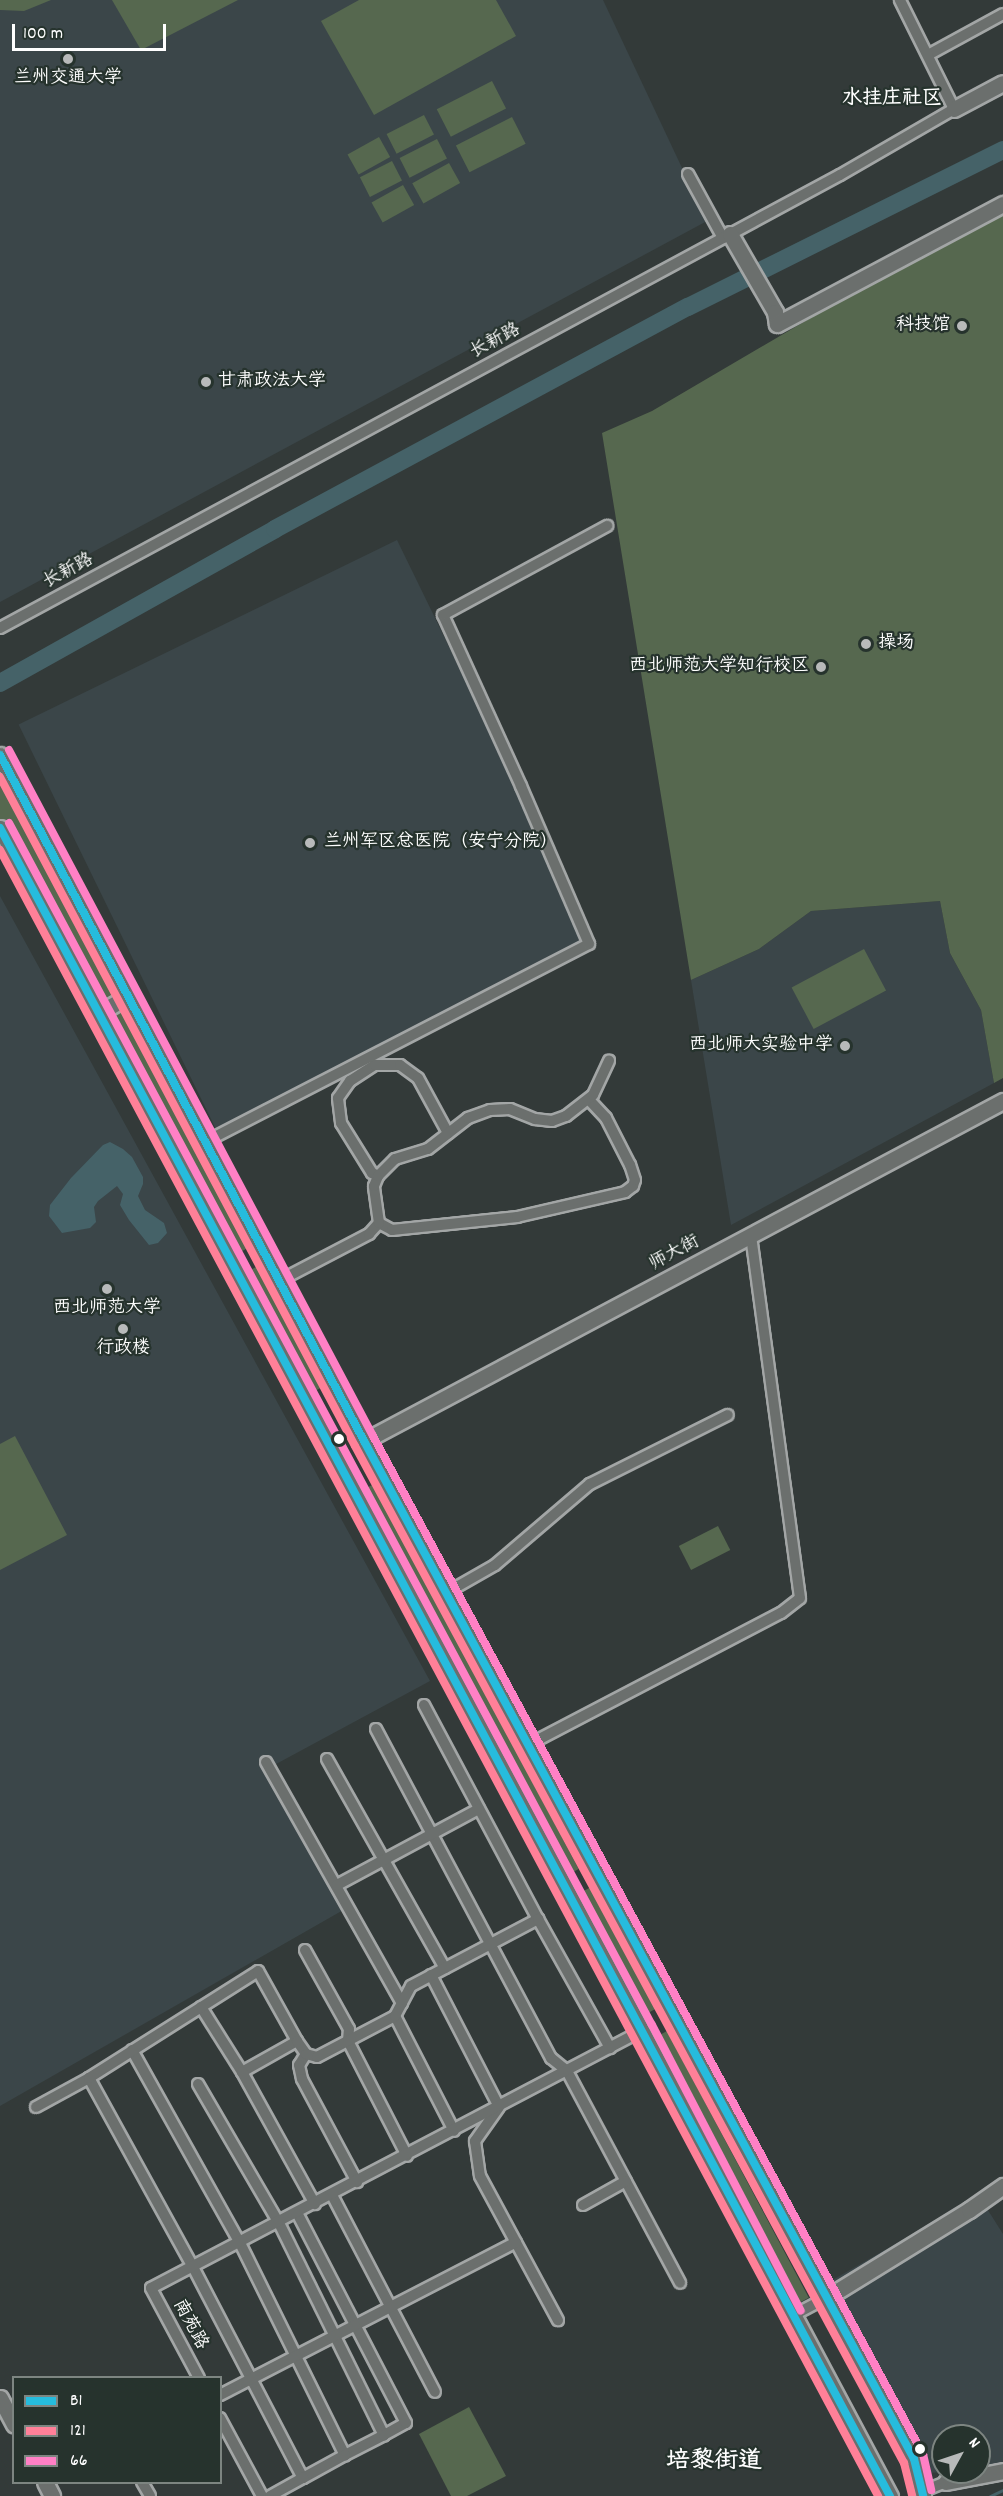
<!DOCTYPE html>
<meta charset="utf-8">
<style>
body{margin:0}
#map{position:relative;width:1003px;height:2496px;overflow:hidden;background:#333a39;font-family:Dekko,"LXGW WenKai TC",sans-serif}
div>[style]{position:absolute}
.built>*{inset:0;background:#3b4649;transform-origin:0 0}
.green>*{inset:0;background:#56684f;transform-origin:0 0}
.water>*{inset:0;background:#456268}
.stream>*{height:3px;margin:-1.5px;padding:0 1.5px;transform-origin:1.5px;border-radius:1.5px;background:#456268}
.river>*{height:18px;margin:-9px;padding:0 9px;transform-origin:9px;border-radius:9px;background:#456268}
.roads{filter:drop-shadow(2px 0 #a3a6a6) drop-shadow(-2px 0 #a3a6a6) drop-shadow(0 2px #a3a6a6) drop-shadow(0 -2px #a3a6a6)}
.street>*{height:10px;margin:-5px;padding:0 5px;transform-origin:5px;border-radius:5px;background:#6b6f6d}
.secondary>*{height:15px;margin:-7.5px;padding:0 7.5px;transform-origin:7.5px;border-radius:7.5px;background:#6b6f6d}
.bus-1>*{height:8px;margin:-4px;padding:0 4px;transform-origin:4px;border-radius:4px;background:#26bcdd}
.bus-2>*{height:8px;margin:-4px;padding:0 4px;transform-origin:4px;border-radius:4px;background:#ff8098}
.bus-3>*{height:8px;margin:-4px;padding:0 4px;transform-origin:4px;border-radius:4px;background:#ff80c5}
.dots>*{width:16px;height:16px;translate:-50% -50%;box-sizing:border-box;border:3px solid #26332d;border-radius:50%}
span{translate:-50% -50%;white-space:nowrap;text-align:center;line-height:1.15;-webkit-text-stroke:4.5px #26332d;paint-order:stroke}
.poi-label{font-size:18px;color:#fff}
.right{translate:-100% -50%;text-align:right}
.left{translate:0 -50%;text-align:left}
.street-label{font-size:18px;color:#fff}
.neighbourhood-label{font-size:20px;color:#fff;font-weight:700}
.district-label{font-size:24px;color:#fff;font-weight:700}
.legend{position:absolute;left:12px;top:2376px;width:210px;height:108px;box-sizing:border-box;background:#26332d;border:2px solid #7d8581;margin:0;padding:8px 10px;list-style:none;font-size:18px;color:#fff}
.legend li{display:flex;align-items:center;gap:12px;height:30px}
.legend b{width:30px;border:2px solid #7d8581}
.north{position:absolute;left:931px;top:2424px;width:60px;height:60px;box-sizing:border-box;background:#26332d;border:2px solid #7d8581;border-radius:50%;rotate:50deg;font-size:16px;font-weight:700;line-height:24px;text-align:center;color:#fff}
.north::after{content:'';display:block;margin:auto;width:21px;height:27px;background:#b8baba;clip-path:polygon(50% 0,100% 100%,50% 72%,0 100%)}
.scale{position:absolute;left:12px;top:24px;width:154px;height:27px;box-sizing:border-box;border:3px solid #fff;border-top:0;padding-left:8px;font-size:18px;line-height:21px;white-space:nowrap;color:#fff;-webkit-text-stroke:4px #26332d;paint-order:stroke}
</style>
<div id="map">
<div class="built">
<i style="clip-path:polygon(0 0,603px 0,707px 221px,0 602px)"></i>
<i style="left:397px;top:540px;width:450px;height:421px;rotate:64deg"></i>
<i style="clip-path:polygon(0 896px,430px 1681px,265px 1770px,345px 1909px,0 2106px)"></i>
<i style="clip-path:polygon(940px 901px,950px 953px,981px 1010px,994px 1083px,731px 1225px,691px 980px,759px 949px,811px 911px)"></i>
<i style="clip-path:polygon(979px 2196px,1003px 2234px,1003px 2469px,979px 2470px,979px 2436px,943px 2436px,943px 2472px,948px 2472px,926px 2473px,829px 2282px)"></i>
</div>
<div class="green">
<i style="clip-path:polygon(0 0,51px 0,24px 11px,0 10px)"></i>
<i style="clip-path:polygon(112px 0,238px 0,141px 50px)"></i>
<i style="clip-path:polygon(359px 0,496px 0,516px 36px,374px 115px,321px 21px)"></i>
<i style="left:492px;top:81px;width:31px;height:62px;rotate:63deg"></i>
<i style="left:424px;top:115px;width:22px;height:42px;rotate:63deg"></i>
<i style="left:512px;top:117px;width:30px;height:63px;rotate:63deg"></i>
<i style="left:379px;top:137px;width:23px;height:36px;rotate:61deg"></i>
<i style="left:437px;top:139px;width:22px;height:42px;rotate:63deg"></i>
<i style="left:392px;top:161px;width:22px;height:36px;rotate:63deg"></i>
<i style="left:449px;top:163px;width:23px;height:42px;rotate:61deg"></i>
<i style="left:403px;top:185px;width:23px;height:36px;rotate:61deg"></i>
<i style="clip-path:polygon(1003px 211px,1003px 1078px,994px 1083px,981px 1010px,950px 953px,940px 901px,811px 911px,759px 949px,691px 980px,602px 433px,652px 411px,954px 234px)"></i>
<i style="left:0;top:783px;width:527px;height:24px;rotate:62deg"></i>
<i style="left:864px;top:949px;width:47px;height:82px;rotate:62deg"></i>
<i style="left:258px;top:1266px;width:137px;height:11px;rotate:62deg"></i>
<i style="clip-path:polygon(15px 1436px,67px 1535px,0 1570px,0 1444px)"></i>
<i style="left:374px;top:1484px;width:436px;height:11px;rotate:62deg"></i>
<i style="left:718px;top:1526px;width:27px;height:44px;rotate:63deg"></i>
<i style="left:591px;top:1887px;width:138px;height:12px;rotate:62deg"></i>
<i style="left:667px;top:2031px;width:302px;height:12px;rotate:62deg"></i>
<i style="clip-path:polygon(469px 2407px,506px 2476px,467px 2496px,451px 2496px,419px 2434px)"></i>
</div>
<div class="water">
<i style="clip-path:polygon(110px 1142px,123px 1149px,132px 1157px,143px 1177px,143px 1184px,138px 1196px,145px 1210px,164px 1223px,167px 1233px,158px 1243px,149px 1245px,129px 1220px,120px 1205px,123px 1194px,117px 1186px,98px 1201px,94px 1207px,96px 1222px,90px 1228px,62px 1233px,49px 1216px,50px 1205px,71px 1178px,103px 1145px)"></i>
</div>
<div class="stream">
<i style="left:990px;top:2496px;width:14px;rotate:-25deg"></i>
</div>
<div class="river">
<i style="left:0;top:683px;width:315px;rotate:-29.2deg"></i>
<i style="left:275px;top:529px;width:469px;rotate:-28.3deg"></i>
<i style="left:688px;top:307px;width:352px;rotate:-26.5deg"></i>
</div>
<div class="roads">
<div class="street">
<i style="left:928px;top:55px;width:85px;rotate:-28.7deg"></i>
<i style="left:688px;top:174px;width:73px;rotate:61.3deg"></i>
<i style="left:0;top:628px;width:954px;rotate:-28.34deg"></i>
<i style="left:840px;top:175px;width:132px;rotate:-30.1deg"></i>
<i style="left:954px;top:109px;width:122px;rotate:-116.4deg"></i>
<i style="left:205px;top:1142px;width:432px;rotate:-27.3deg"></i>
<i style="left:589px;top:944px;width:172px;rotate:-113.3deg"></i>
<i style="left:521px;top:786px;width:188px;rotate:-114.5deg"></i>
<i style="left:443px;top:615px;width:187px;rotate:-28.5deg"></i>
<i style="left:378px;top:1176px;width:7px;rotate:-153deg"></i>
<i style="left:372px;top:1173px;width:59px;rotate:-121.8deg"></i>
<i style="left:341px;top:1123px;width:25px;rotate:-97deg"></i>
<i style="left:338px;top:1098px;width:21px;rotate:-55deg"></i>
<i style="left:350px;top:1081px;width:30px;rotate:-33deg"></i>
<i style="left:375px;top:1065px;width:25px"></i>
<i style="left:400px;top:1065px;width:22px;rotate:36deg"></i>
<i style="left:418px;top:1078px;width:63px;rotate:61.4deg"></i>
<i style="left:379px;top:1223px;width:15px;rotate:28deg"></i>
<i style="left:392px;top:1230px;width:126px;rotate:-5.9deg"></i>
<i style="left:517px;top:1217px;width:111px;rotate:-13deg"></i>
<i style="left:625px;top:1192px;width:10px;rotate:-37deg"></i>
<i style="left:633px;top:1186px;width:6px;rotate:-72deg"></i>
<i style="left:635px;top:1180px;width:16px;rotate:-108deg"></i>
<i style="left:630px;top:1165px;width:53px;rotate:-117.1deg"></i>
<i style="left:606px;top:1118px;width:25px;rotate:-133deg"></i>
<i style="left:279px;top:1281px;width:102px;rotate:-27.6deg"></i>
<i style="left:369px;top:1234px;width:15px;rotate:-48deg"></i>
<i style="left:379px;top:1223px;width:37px;rotate:-98deg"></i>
<i style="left:374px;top:1186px;width:11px;rotate:-68deg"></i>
<i style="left:378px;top:1176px;width:24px;rotate:-45deg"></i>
<i style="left:395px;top:1159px;width:34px;rotate:-17deg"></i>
<i style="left:428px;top:1149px;width:51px;rotate:-37.8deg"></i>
<i style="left:468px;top:1118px;width:23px;rotate:-20deg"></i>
<i style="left:490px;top:1110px;width:20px;rotate:-3deg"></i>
<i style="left:510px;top:1109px;width:27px;rotate:22deg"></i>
<i style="left:535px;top:1119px;width:17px;rotate:7deg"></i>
<i style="left:552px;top:1121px;width:15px;rotate:-20deg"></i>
<i style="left:566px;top:1116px;width:34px;rotate:-38deg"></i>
<i style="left:593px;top:1095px;width:38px;rotate:-65deg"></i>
<i style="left:446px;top:1593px;width:56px;rotate:-29.7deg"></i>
<i style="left:495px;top:1565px;width:125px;rotate:-40.5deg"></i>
<i style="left:590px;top:1484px;width:154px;rotate:-26.6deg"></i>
<i style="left:424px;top:1705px;width:242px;rotate:62deg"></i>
<i style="left:376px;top:1729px;width:373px;rotate:62deg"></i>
<i style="left:551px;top:2058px;width:21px;rotate:39deg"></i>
<i style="left:567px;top:2071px;width:240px;rotate:61.9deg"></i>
<i style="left:528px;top:1745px;width:285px;rotate:-27.6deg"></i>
<i style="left:781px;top:1613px;width:24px;rotate:-38deg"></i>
<i style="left:800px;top:1598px;width:365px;rotate:-97.7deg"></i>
<i style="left:327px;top:1759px;width:240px;rotate:60.6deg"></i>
<i style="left:266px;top:1762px;width:277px;rotate:60.6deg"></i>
<i style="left:337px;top:1885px;width:161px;rotate:-28.2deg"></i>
<i style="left:305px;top:1950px;width:90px;rotate:60.9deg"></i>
<i style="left:349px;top:2029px;width:12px;rotate:95deg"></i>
<i style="left:348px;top:2041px;width:129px;rotate:62.8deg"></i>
<i style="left:431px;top:1975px;width:148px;rotate:62.7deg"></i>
<i style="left:499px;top:2107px;width:42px;rotate:125.2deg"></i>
<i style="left:475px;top:2141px;width:35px;rotate:82deg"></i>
<i style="left:480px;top:2176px;width:164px;rotate:61.6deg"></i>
<i style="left:201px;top:2007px;width:77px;rotate:57.8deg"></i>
<i style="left:395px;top:2016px;width:129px;rotate:62.8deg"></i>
<i style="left:297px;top:2041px;width:63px;rotate:150.6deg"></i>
<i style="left:242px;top:2072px;width:151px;rotate:61.1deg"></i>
<i style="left:132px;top:2050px;width:221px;rotate:60.8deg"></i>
<i style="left:240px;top:2243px;width:237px;rotate:63.7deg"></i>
<i style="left:345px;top:2455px;width:44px;rotate:-27.1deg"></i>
<i style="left:306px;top:2054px;width:13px;rotate:122deg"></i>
<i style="left:299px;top:2065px;width:14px;rotate:78deg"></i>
<i style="left:302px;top:2079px;width:117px;rotate:61.9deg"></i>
<i style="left:89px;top:2078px;width:216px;rotate:61.2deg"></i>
<i style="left:193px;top:2267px;width:238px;rotate:62.5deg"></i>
<i style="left:303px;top:2478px;width:48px;rotate:-28.7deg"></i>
<i style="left:198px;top:2084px;width:161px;rotate:59.8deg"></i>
<i style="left:279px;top:2223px;width:237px;rotate:63.7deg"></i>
<i style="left:384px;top:2435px;width:25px;rotate:-29deg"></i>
<i style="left:406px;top:2423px;width:237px;rotate:-117.4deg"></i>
<i style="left:36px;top:2107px;width:60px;rotate:-28.7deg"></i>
<i style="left:89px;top:2078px;width:200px;rotate:-32.3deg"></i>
<i style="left:258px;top:1971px;width:80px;rotate:60.9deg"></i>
<i style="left:297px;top:2041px;width:16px;rotate:55deg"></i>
<i style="left:306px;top:2054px;width:11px;rotate:15deg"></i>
<i style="left:317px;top:2057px;width:88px;rotate:-27.7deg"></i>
<i style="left:395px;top:2016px;width:34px;rotate:-62deg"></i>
<i style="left:411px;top:1986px;width:144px;rotate:-27.8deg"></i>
<i style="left:538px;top:1919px;width:148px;rotate:60.8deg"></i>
<i style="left:332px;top:2195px;width:222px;rotate:62.4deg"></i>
<i style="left:583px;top:2205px;width:49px;rotate:-29.2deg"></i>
<i style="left:792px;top:2316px;width:38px;rotate:-28deg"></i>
<i style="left:199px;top:2378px;width:102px;rotate:-118.1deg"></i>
<i style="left:151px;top:2288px;width:556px;rotate:-27.67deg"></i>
<i style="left:220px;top:2395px;width:333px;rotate:-27.3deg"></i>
<i style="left:220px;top:2418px;width:89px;rotate:61.7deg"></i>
<i style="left:142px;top:2482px;width:16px;rotate:60deg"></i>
<i style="left:921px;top:2492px;width:27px;rotate:-22deg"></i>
<i style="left:270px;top:2496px;width:38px;rotate:-29deg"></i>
</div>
<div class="secondary">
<i style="left:954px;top:109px;width:55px;rotate:-28deg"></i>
<i style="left:730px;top:234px;width:90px;rotate:60deg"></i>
<i style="left:775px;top:312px;width:12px;rotate:81deg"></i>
<i style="left:777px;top:324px;width:256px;rotate:-28deg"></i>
<i style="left:0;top:755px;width:777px;rotate:62.05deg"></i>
<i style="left:364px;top:1441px;width:1157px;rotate:61.62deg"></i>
<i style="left:914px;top:2459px;width:38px;rotate:76deg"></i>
<i style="left:0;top:828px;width:1891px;rotate:61.92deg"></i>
<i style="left:99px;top:1013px;width:34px;rotate:-30deg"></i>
<i style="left:364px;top:1441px;width:724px;rotate:-28.02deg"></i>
<i style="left:826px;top:2298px;width:168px;rotate:-31.6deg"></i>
<i style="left:969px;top:2210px;width:42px;rotate:-35.2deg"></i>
<i style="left:0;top:2398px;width:30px;rotate:62deg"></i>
<i style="left:45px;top:2482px;width:16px;rotate:63deg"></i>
<i style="left:946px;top:2482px;width:58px;rotate:-10.9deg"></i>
</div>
</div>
<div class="bus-1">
<i style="left:0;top:755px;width:777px;rotate:62.05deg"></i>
<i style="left:364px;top:1441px;width:1157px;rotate:61.62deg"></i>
<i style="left:914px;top:2459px;width:38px;rotate:76deg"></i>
<i style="left:0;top:828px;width:1891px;rotate:61.92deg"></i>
</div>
<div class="bus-2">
<i style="left:0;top:777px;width:757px;rotate:62.05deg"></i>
<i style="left:355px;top:1446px;width:1156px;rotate:61.64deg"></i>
<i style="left:904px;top:2463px;width:34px;rotate:76deg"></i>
<i style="left:0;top:850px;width:1866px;rotate:61.92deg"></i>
</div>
<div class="bus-3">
<i style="left:9px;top:750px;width:777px;rotate:62.05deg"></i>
<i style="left:373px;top:1436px;width:1157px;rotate:61.62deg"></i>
<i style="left:923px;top:2454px;width:37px;rotate:77deg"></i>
<i style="left:9px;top:823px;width:1363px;rotate:61.86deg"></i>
<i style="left:652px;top:2025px;width:322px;rotate:62.5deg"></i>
</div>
<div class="dots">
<i style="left:68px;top:59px;background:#b8baba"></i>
<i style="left:962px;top:326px;background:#b8baba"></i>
<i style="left:206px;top:382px;background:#b8baba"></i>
<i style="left:866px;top:644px;background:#b8baba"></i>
<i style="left:821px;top:667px;background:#b8baba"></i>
<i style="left:310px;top:843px;background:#b8baba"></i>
<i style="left:845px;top:1046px;background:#b8baba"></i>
<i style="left:107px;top:1289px;background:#b8baba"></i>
<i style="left:123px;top:1329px;background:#b8baba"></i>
<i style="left:339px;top:1439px;background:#fff"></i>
<i style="left:920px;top:2449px;background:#fff"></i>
</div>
<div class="poi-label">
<span style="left:68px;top:79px">兰州交通大学</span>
<span class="right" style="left:950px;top:326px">科技馆</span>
<span class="left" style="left:218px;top:382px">甘肃政法大学</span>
<span class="left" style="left:878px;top:644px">操场</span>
<span class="right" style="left:809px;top:667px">西北师范大学知行校区</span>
<span class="left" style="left:324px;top:843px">兰州军区总医院（安宁分院）</span>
<span class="right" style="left:833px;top:1046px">西北师大实验中学</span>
<span style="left:107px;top:1309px">西北师范大学</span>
<span style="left:123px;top:1349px">行政楼</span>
</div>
<div class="street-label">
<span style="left:496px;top:342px;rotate:-28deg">长新路</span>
<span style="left:69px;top:572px;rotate:-28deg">长新路</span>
<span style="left:675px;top:1254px;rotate:-28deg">师大街</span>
<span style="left:189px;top:2325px;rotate:62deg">南苑路</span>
</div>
<div class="neighbourhood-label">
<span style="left:892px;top:99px">水挂庄社区</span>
</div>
<div class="district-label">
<span style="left:714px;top:2463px">培黎街道</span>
</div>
<ul class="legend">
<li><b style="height:8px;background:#26bcdd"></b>B1</li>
<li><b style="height:8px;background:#ff8098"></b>121</li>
<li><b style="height:8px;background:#ff80c5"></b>66</li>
</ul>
<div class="north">N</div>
<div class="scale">100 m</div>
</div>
